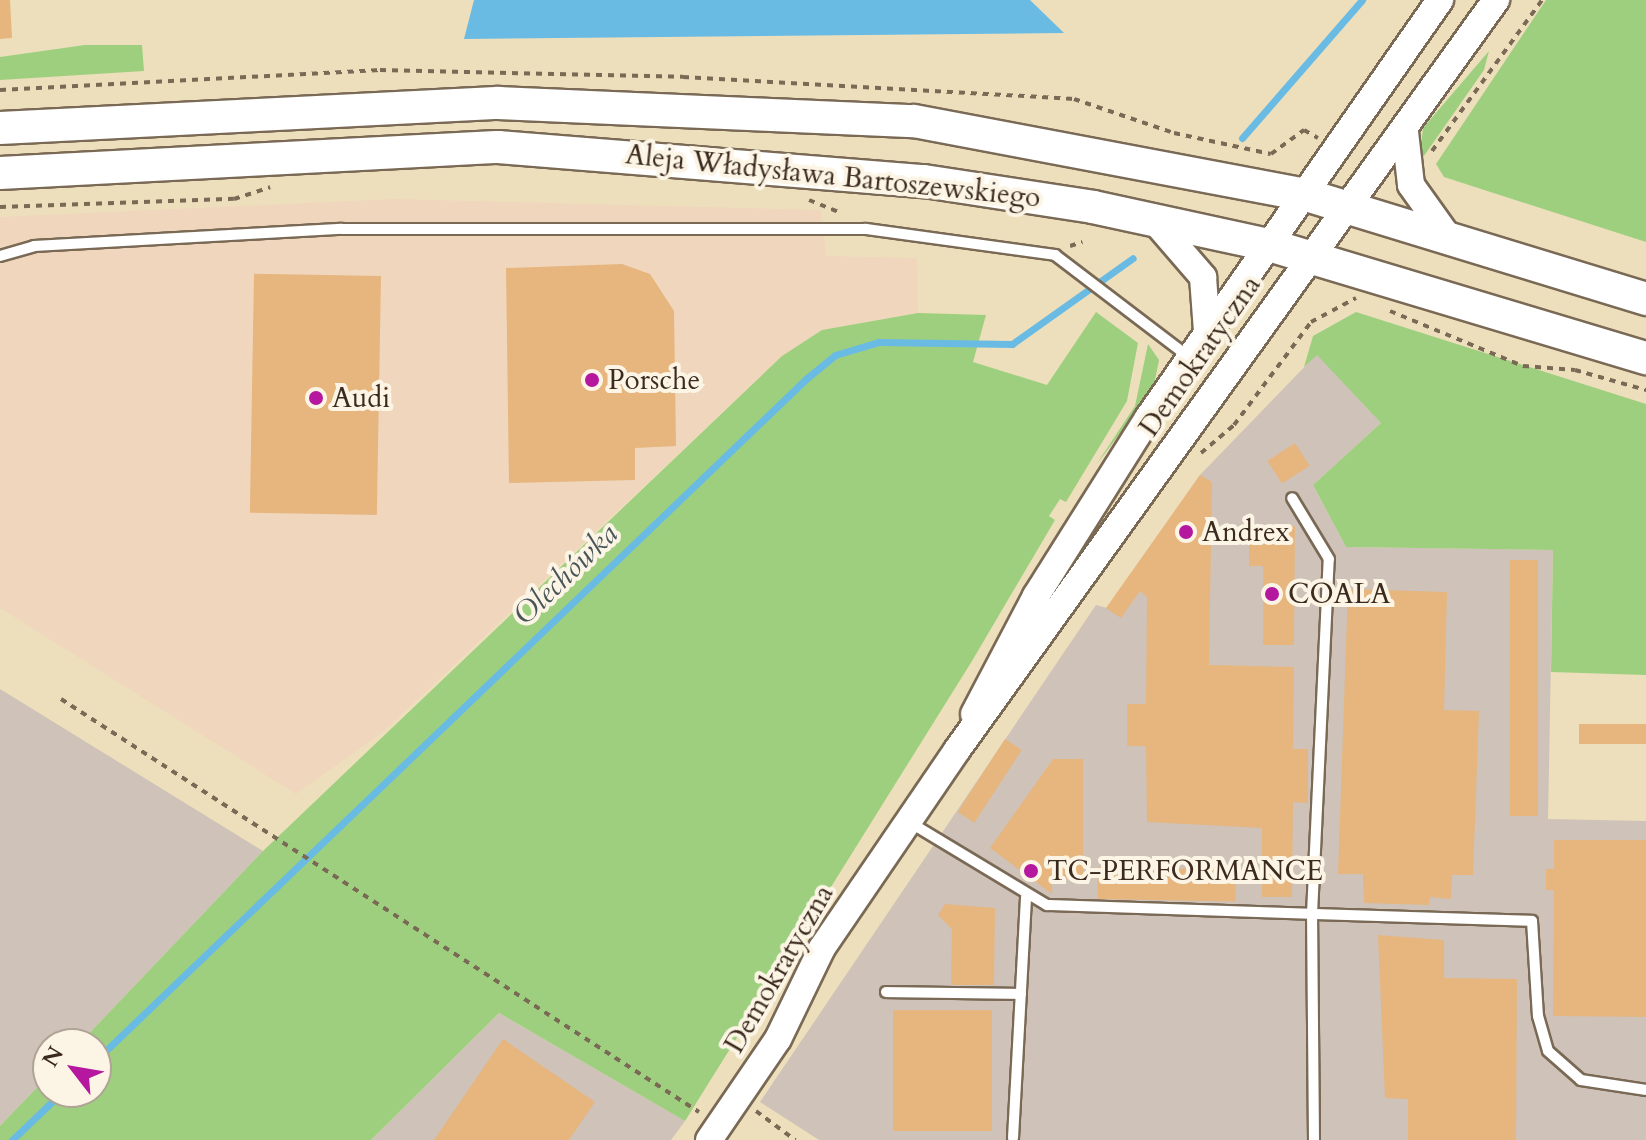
<!DOCTYPE html>
<meta charset="utf-8">
<style>
body{margin:0}
#map{position:relative;width:1646px;height:1140px;overflow:hidden;background:#eddfbc;font-family:Cardo,serif}
div>[style]{position:absolute}
.built>*{inset:0;background:#f0d6bc}
.industrial>*{inset:0;background:#cec2b9}
.green>*{inset:0;background:#9dcf7f}
.water>*{inset:0;background:#69bbe4}
.stream>*{height:7px;margin:-3.5px;padding:0 3.5px;transform-origin:3.5px;border-radius:3.5px;background:#69bbe4}
.building>*{inset:0;background:#e6b67e;transform-origin:0 0}
.path>*{height:4px;margin-top:-2px;transform-origin:0;background:repeating-linear-gradient(90deg,#796955 0 6px,transparent 0 12px)}
.roads{filter:drop-shadow(2px 0 #796955) drop-shadow(-2px 0 #796955) drop-shadow(0 2px #796955) drop-shadow(0 -2px #796955)}
.service>*{height:10px;margin:-5px;padding:0 5px;transform-origin:5px;border-radius:5px;background:#fff}
.tertiary>*{height:26px;margin:-13px;padding:0 13px;transform-origin:13px;border-radius:13px;background:#fff}
.primary>*{height:32px;margin:-16px;padding:0 16px;transform-origin:16px;border-radius:16px;background:#fff}
.dots>*{width:22px;height:22px;translate:-50% -50%;box-sizing:border-box;border:4px solid #fcf5e5;border-radius:50%}
span{translate:-50% -50%;white-space:nowrap;text-align:center;line-height:1.15;-webkit-text-stroke:8px #fcf5e5;paint-order:stroke}
.street-label{font-size:28px;color:#3b2a1e}
.poi-label{font-size:28px;color:#3b2a1e}
.left{translate:0 -50%;text-align:left}
.water-label{font-size:30px;color:#495659;font-style:italic}
.north{position:absolute;left:32px;top:1028px;width:80px;height:80px;box-sizing:border-box;background:#fcf5e5;border:2px solid #afa495;border-radius:50%;rotate:301deg;font-size:22px;font-weight:700;line-height:32px;text-align:center;color:#3b2a1e}
.north::after{content:'';display:block;margin:auto;width:28px;height:36px;background:#b5179e;clip-path:polygon(50% 0,100% 100%,50% 72%,0 100%)}
</style>
<div id="map">
<div class="built">
<i style="clip-path:polygon(395px 199px,821px 210px,826px 256px,917px 258px,918px 313px,822px 330px,782px 356px,383px 732px,296px 794px,0 608px,0 217px)"></i>
</div>
<div class="industrial">
<i style="clip-path:polygon(1317px 354px,1381px 423px,1313px 485px,1346px 547px,1553px 550px,1548px 819px,1646px 821px,1646px 1140px,819px 1140px,760px 1102px,1096px 605px,1107px 608px,1200px 475px)"></i>
<i style="clip-path:polygon(0 689px,263px 851px,79px 1044px,48px 1044px,48px 1076px,0 1126px)"></i>
<i style="clip-path:polygon(499px 1013px,685px 1121px,671px 1140px,371px 1140px)"></i>
</div>
<div class="green">
<i style="clip-path:polygon(1546px 0,1646px 0,1646px 242px,1444px 177px,1436px 164px)"></i>
<i style="clip-path:polygon(85px 45px,142px 45px,144px 71px,0 80px,0 57px)"></i>
<i style="clip-path:polygon(1489px 51px,1484px 70px,1419px 163px,1423px 128px)"></i>
<i style="clip-path:polygon(1096px 312px,1138px 343px,1127px 401px,1066px 502px,1060px 499px,1049px 516px,1055px 520px,972px 661px,685px 1121px,499px 1013px,371px 1140px,0 1140px,0 1126px,48px 1076px,48px 1092px,96px 1092px,96px 1044px,79px 1044px,263px 851px,782px 356px,822px 330px,918px 313px,986px 315px,973px 362px,1047px 385px)"></i>
<i style="clip-path:polygon(1356px 312px,1646px 404px,1646px 675px,1551px 672px,1553px 550px,1346px 547px,1313px 485px,1381px 423px,1317px 355px,1304px 367px,1313px 336px)"></i>
<i style="clip-path:polygon(1148px 344px,1159px 360px,1153px 390px,1096px 465px,1135px 406px)"></i>
</div>
<div class="water">
<i style="clip-path:polygon(474px 0,1030px 0,1064px 33px,464px 39px)"></i>
</div>
<div class="stream">
<i style="left:1242px;top:138px;width:183px;rotate:-49deg"></i>
<i style="left:96px;top:1060px;width:985px;rotate:-43.81deg"></i>
<i style="left:807px;top:378px;width:36px;rotate:-39deg"></i>
<i style="left:835px;top:355px;width:46px;rotate:-16.5deg"></i>
<i style="left:879px;top:342px;width:133px;rotate:0.9deg"></i>
<i style="left:1012px;top:344px;width:148px;rotate:-35.4deg"></i>
<i style="left:12px;top:1140px;width:69px;rotate:-43.8deg"></i>
</div>
<div class="building">
<i style="clip-path:polygon(0 0,10px 0,12px 38px,0 39px)"></i>
<i style="clip-path:polygon(622px 264px,650px 274px,674px 311px,676px 446px,635px 448px,635px 480px,509px 483px,506px 268px)"></i>
<i style="left:381px;top:276px;width:239px;height:127px;rotate:91deg"></i>
<i style="left:1295px;top:443px;width:27px;height:33px;rotate:57deg"></i>
<i style="clip-path:polygon(1200px 475px,1212px 482px,1209px 665px,1294px 667px,1293px 749px,1308px 749px,1308px 803px,1293px 802px,1292px 897px,1262px 897px,1262px 828px,1147px 822px,1146px 746px,1127px 746px,1127px 704px,1146px 704px,1147px 597px,1140px 591px,1121px 618px,1106px 608px)"></i>
<i style="clip-path:polygon(1249px 526px,1295px 526px,1294px 645px,1263px 645px,1263px 566px,1249px 566px)"></i>
<i style="left:1510px;top:560px;width:28px;height:256px"></i>
<i style="clip-path:polygon(1348px 589px,1447px 592px,1444px 710px,1479px 711px,1473px 875px,1452px 875px,1451px 899px,1430px 897px,1429px 905px,1364px 903px,1363px 874px,1338px 874px)"></i>
<i style="left:1579px;top:724px;width:67px;height:20px"></i>
<i style="left:1005px;top:739px;width:20px;height:87px;rotate:33deg"></i>
<i style="clip-path:polygon(1053px 759px,1083px 759px,1083px 878px,1052px 879px,1052px 894px,990px 848px)"></i>
<i style="clip-path:polygon(1554px 840px,1646px 840px,1646px 1017px,1553px 1016px,1554px 890px,1546px 890px,1546px 869px,1554px 869px)"></i>
<i style="left:1098px;top:867px;width:138px;height:32px;rotate:1deg"></i>
<i style="clip-path:polygon(945px 904px,995px 908px,994px 985px,951px 985px,952px 929px,938px 915px)"></i>
<i style="clip-path:polygon(1378px 935px,1444px 940px,1444px 978px,1517px 979px,1516px 1140px,1408px 1140px,1408px 1099px,1385px 1098px)"></i>
<i style="left:893px;top:1010px;width:99px;height:121px"></i>
<i style="clip-path:polygon(503px 1039px,595px 1102px,569px 1140px,434px 1140px)"></i>
</div>
<div class="path">
<i style="left:0;top:90px;width:381px;rotate:-3deg"></i>
<i style="left:380px;top:70px;width:303px;rotate:1.3deg"></i>
<i style="left:683px;top:77px;width:392px;rotate:3.2deg"></i>
<i style="left:1074px;top:99px;width:106px;rotate:18.8deg"></i>
<i style="left:1174px;top:133px;width:99px;rotate:12.2deg"></i>
<i style="left:1271px;top:154px;width:41px;rotate:-36deg"></i>
<i style="left:1304px;top:130px;width:16px;rotate:30deg"></i>
<i style="left:1432px;top:151px;width:187px;rotate:-53.9deg"></i>
<i style="left:809px;top:200px;width:31px;rotate:22deg"></i>
<i style="left:0;top:207px;width:234px;rotate:-2deg"></i>
<i style="left:234px;top:199px;width:38px;rotate:-18deg"></i>
<i style="left:1070px;top:246px;width:13px;rotate:-18deg"></i>
<i style="left:1390px;top:311px;width:144px;rotate:22.5deg"></i>
<i style="left:1523px;top:366px;width:52px;rotate:4.4deg"></i>
<i style="left:1575px;top:370px;width:74px;rotate:15.7deg"></i>
<i style="left:1201px;top:453px;width:43px;rotate:-40.3deg"></i>
<i style="left:1234px;top:425px;width:129px;rotate:-53.2deg"></i>
<i style="left:1311px;top:322px;width:51px;rotate:-28.1deg"></i>
<i style="left:61px;top:699px;width:760px;rotate:32.92deg"></i>
<i style="left:756px;top:1111px;width:49px;rotate:36.6deg"></i>
</div>
<div class="roads">
<div class="service">
<i style="left:0;top:256px;width:35px;rotate:-16deg"></i>
<i style="left:34px;top:246px;width:308px;rotate:-3.2deg"></i>
<i style="left:342px;top:229px;width:524px"></i>
<i style="left:866px;top:229px;width:191px;rotate:7.8deg"></i>
<i style="left:1055px;top:255px;width:168px;rotate:37.3deg"></i>
<i style="left:911px;top:823px;width:159px;rotate:31.1deg"></i>
<i style="left:1047px;top:905px;width:265px;rotate:1.9deg"></i>
<i style="left:1312px;top:914px;width:355px;rotate:-87.3deg"></i>
<i style="left:1329px;top:559px;width:71px;rotate:-121.2deg"></i>
<i style="left:886px;top:992px;width:135px;rotate:0.8deg"></i>
<i style="left:1013px;top:1138px;width:241px;rotate:-86.9deg"></i>
<i style="left:1314px;top:1140px;width:226px;rotate:-90.5deg"></i>
<i style="left:1312px;top:914px;width:220px;rotate:1.8deg"></i>
<i style="left:1532px;top:921px;width:95px;rotate:86.4deg"></i>
<i style="left:1538px;top:1016px;width:36px;rotate:74deg"></i>
<i style="left:1548px;top:1051px;width:44px;rotate:41.3deg"></i>
<i style="left:1581px;top:1080px;width:66px;rotate:8.7deg"></i>
</div>
<div class="tertiary">
<i style="left:1405px;top:132px;width:53px;rotate:83.5deg"></i>
<i style="left:1411px;top:185px;width:60px;rotate:54.5deg"></i>
<i style="left:1153px;top:219px;width:77px;rotate:49.2deg"></i>
<i style="left:1203px;top:277px;width:54px;rotate:85.8deg"></i>
<i style="left:974px;top:714px;width:133px;rotate:-62.3deg"></i>
<i style="left:1036px;top:596px;width:210px;rotate:-57.8deg"></i>
<i style="left:1148px;top:418px;width:510px;rotate:-55.06deg"></i>
<i style="left:709px;top:1140px;width:122px;rotate:-55.7deg"></i>
<i style="left:778px;top:1039px;width:101px;rotate:-64.2deg"></i>
<i style="left:822px;top:948px;width:240px;rotate:-55.7deg"></i>
<i style="left:957px;top:750px;width:924px;rotate:-54.3deg"></i>
</div>
<div class="primary">
<i style="left:0;top:128px;width:499px;rotate:-2.9deg"></i>
<i style="left:498px;top:103px;width:416px;rotate:2.5deg"></i>
<i style="left:914px;top:121px;width:399px;rotate:10.7deg"></i>
<i style="left:1306px;top:195px;width:356px;rotate:17deg"></i>
<i style="left:0;top:173px;width:499px;rotate:-3deg"></i>
<i style="left:498px;top:147px;width:427px;rotate:4.6deg"></i>
<i style="left:924px;top:181px;width:171px;rotate:8.7deg"></i>
<i style="left:1093px;top:207px;width:180px;rotate:12.2deg"></i>
<i style="left:1269px;top:245px;width:394px;rotate:16.7deg"></i>
</div>
</div>
<div class="dots">
<i style="left:592px;top:380px;background:#b5179e"></i>
<i style="left:316px;top:398px;background:#b5179e"></i>
<i style="left:1186px;top:532px;background:#b5179e"></i>
<i style="left:1272px;top:594px;background:#b5179e"></i>
<i style="left:1031px;top:871px;background:#b5179e"></i>
</div>
<div class="street-label">
<span style="left:833px;top:176px;rotate:6deg">Aleja Władysława Bartoszewskiego</span>
<span style="left:1200px;top:356px;rotate:-55deg">Demokratyczna</span>
<span style="left:779px;top:969px;rotate:-60deg">Demokratyczna</span>
</div>
<div class="poi-label">
<span class="left" style="left:608px;top:380px">Porsche</span>
<span class="left" style="left:332px;top:398px">Audi</span>
<span class="left" style="left:1202px;top:532px">Andrex</span>
<span class="left" style="left:1288px;top:594px">COALA</span>
<span class="left" style="left:1047px;top:871px">TC-PERFORMANCE</span>
</div>
<div class="water-label">
<span style="left:566px;top:575px;rotate:-44deg">Olechówka</span>
</div>
<div class="north">N</div>
</div>
